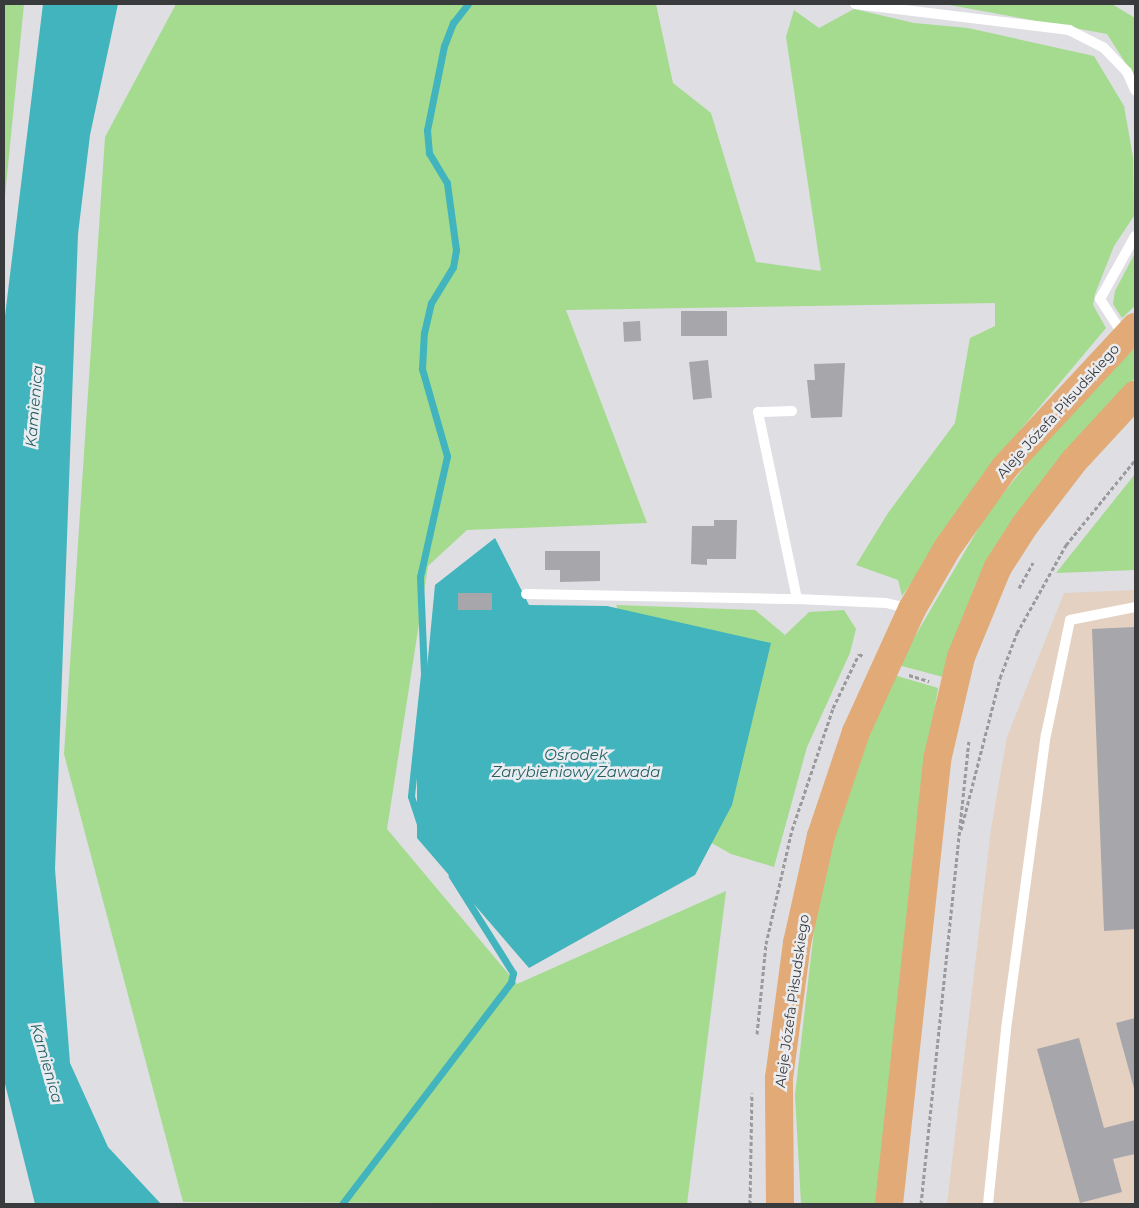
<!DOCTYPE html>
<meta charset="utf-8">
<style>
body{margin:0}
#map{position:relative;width:1139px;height:1208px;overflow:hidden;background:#dedee3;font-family:Montserrat,sans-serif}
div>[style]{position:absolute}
.industrial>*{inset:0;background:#e4d1c1}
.green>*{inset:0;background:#a5db8f}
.water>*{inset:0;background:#41b4bd}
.stream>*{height:7px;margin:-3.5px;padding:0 3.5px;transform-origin:3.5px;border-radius:3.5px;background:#41b4bd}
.building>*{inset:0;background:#a6a6ab;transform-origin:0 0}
.path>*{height:3px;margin-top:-1.5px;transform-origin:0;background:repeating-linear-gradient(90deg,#9a9a9d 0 4px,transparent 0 6.5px)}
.service>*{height:10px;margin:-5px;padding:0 5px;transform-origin:5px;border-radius:5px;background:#fff}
.primary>*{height:28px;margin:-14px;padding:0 14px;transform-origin:14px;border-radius:14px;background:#e2aa76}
span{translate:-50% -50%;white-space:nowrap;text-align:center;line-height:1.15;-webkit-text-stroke:5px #ebecf0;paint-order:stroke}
.street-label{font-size:14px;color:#393a3b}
.water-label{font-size:15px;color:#226065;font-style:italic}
.frame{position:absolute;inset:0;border:5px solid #393a3b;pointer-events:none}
</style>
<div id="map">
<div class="industrial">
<i style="clip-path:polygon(1135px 590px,1135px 1204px,947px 1204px,991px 829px,1007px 737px,1064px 593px)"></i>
</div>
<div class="green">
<i style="clip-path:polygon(4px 4px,24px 4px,4px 206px)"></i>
<i style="clip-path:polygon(176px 4px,656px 4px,673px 83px,711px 113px,756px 262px,821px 271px,786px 37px,794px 10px,819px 28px,854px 9px,914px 23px,968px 28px,1094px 56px,1124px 106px,1133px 157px,1134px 216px,1114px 246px,1095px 294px,1093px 305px,1106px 328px,1016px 435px,902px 596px,898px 580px,856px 565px,888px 513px,955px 423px,970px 338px,995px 326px,995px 303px,566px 310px,647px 523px,467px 530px,428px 566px,387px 829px,517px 984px,726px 891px,687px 1204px,183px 1202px,64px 754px,105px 137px)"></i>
<i style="clip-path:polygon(944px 4px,1112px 4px,1135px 18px,1135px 78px,1107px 34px)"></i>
<i style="clip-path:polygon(1135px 253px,1135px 306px,1122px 318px,1113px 304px,1115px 291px)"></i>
<i style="clip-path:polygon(1135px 345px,1135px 378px,1101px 413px,975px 586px,943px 677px,898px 665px,987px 514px,1041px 446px)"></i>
<i style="clip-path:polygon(1135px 474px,1135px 570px,1056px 573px)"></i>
<i style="clip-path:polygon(616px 605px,755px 610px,785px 635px,809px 612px,844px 610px,856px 629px,850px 653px,807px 747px,774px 867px,731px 854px,692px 832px,641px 660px)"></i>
<i style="clip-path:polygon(894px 675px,938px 688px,916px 826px,877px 1204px,801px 1204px,795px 1095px,816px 913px,830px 850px,859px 760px)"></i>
</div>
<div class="water">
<i style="clip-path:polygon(43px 4px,118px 4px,90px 135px,78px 234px,55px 869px,70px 1063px,108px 1147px,161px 1204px,35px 1204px,4px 1080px,4px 324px)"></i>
<i style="clip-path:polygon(495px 538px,529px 605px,607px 606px,771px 643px,732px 805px,695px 875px,529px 968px,417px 838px,417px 773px,435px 585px)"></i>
</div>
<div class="stream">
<i style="left:420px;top:824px;width:29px;rotate:-108deg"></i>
<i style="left:411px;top:796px;width:123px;rotate:-83.9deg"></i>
<i style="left:424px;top:674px;width:97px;rotate:-92.4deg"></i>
<i style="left:420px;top:577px;width:124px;rotate:-77.4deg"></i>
<i style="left:447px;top:456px;width:91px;rotate:-106deg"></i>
<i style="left:422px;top:369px;width:36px;rotate:-87deg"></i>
<i style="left:424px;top:333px;width:31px;rotate:-77deg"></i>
<i style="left:431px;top:303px;width:42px;rotate:-58.6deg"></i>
<i style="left:453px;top:267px;width:17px;rotate:-80deg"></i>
<i style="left:456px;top:250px;width:68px;rotate:-97.7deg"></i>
<i style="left:447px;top:183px;width:35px;rotate:-121deg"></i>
<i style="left:429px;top:153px;width:23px;rotate:-95deg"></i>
<i style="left:427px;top:130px;width:86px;rotate:-78.6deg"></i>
<i style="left:444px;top:46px;width:25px;rotate:-69deg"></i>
<i style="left:453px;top:23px;width:24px;rotate:-52deg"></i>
<i style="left:342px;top:1204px;width:279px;rotate:-52.7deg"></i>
<i style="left:511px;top:982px;width:9px;rotate:-77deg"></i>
<i style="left:513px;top:973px;width:115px;rotate:-122.2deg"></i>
</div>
<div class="building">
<i style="left:727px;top:311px;width:25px;height:46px;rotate:90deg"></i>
<i style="left:640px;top:321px;width:20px;height:17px;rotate:87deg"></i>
<i style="left:708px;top:360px;width:38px;height:19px;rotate:84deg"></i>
<i style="clip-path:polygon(845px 363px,842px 417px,811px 418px,807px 380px,815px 380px,814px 364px)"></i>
<i style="clip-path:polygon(714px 520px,737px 520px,736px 559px,707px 559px,707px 565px,691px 564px,692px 526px,714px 526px)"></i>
<i style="clip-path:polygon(545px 551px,600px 551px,600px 581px,560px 582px,560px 570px,545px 570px)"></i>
<i style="left:458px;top:593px;width:34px;height:17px"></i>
<i style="clip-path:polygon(1135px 627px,1135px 929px,1104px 931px,1092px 629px)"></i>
<i style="clip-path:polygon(1135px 1018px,1135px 1092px,1116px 1023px)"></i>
<i style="clip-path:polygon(1079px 1038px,1104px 1128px,1135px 1120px,1135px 1154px,1113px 1159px,1122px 1192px,1080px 1203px,1037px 1049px)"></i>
</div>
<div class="path">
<i style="left:1019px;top:588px;width:29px;rotate:-61deg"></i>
<i style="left:909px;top:675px;width:21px;rotate:17deg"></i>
<i style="left:961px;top:830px;width:157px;rotate:-75.6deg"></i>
<i style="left:1000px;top:678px;width:48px;rotate:-69.3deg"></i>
<i style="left:1017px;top:633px;width:101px;rotate:-60.9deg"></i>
<i style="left:1066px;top:545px;width:109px;rotate:-50.9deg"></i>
<i style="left:757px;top:1034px;width:90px;rotate:-84.3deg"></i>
<i style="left:766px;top:944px;width:117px;rotate:-77.2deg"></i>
<i style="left:792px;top:830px;width:129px;rotate:-71.4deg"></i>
<i style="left:833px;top:708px;width:60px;rotate:-64.3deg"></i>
<i style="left:859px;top:654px;width:4px;rotate:27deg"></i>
<i style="left:750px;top:1204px;width:111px;rotate:-89deg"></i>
<i style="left:921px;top:1204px;width:465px;rotate:-84.1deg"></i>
</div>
<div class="service">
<i style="left:855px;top:4px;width:216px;rotate:6.9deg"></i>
<i style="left:1069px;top:30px;width:38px;rotate:27deg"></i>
<i style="left:1103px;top:47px;width:35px;rotate:46deg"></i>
<i style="left:1127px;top:72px;width:20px;rotate:66deg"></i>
<i style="left:1124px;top:336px;width:44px;rotate:-123deg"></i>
<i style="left:1100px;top:299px;width:72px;rotate:-60.9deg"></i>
<i style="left:792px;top:411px;width:34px;rotate:178deg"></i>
<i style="left:758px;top:412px;width:191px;rotate:78.2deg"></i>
<i style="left:526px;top:594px;width:271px;rotate:1.1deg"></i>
<i style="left:797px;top:599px;width:89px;rotate:2.6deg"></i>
<i style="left:886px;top:603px;width:26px;rotate:13deg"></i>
<i style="left:988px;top:1204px;width:176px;rotate:-84.1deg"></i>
<i style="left:1006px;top:1029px;width:297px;rotate:-82.3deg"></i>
<i style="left:1046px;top:735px;width:117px;rotate:-78.2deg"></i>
<i style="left:1070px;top:620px;width:66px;rotate:-11.3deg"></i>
</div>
<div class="primary">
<i style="left:780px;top:1204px;width:126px;rotate:-90.5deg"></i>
<i style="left:779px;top:1078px;width:136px;rotate:-82.4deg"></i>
<i style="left:797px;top:943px;width:110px;rotate:-77.4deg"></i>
<i style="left:821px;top:836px;width:110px;rotate:-71.4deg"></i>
<i style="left:856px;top:732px;width:135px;rotate:-65.5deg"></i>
<i style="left:912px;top:609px;width:72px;rotate:-59.9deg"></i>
<i style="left:948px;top:547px;width:98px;rotate:-54.5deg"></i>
<i style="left:1005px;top:467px;width:191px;rotate:-47.1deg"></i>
<i style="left:889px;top:1204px;width:447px;rotate:-83.8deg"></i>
<i style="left:937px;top:760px;width:106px;rotate:-76.9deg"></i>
<i style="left:961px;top:657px;width:97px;rotate:-67.7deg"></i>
<i style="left:998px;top:567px;width:50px;rotate:-57.3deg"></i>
<i style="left:1025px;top:525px;width:81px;rotate:-52.6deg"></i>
<i style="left:1074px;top:461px;width:90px;rotate:-47.3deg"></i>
</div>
<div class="street-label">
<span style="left:1058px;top:411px;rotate:-48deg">Aleje Józefa Piłsudskiego</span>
<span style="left:792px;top:1001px;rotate:-82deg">Aleje Józefa Piłsudskiego</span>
</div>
<div class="water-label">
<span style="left:34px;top:406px;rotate:-85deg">Kamienica</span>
<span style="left:576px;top:763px">Ośrodek<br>Zarybieniowy Zawada</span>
<span style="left:47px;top:1063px;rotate:74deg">Kamienica</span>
</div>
<div class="frame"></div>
</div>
